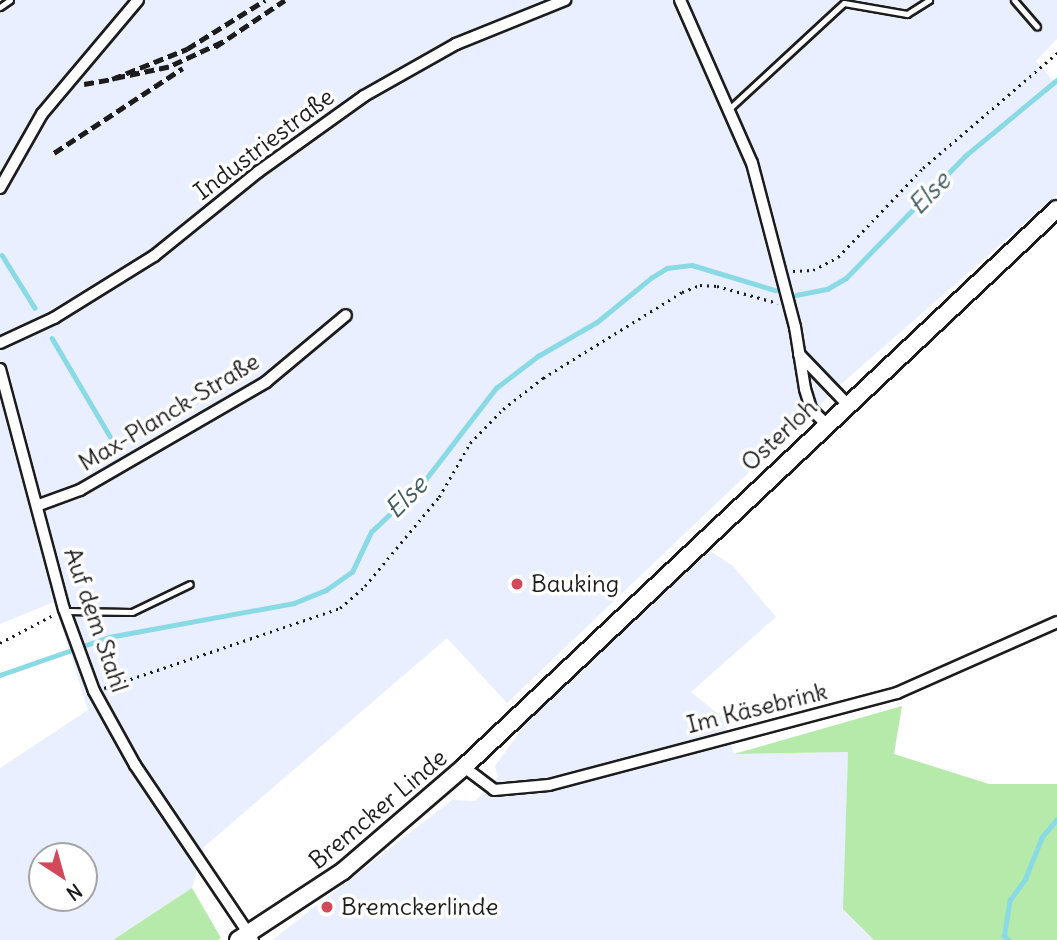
<!DOCTYPE html>
<meta charset="utf-8">
<style>
body{margin:0}
#map{position:relative;width:1057px;height:940px;overflow:hidden;background:#fff;font-family:Delius,sans-serif}
div>[style]{position:absolute}
.built>*{inset:0;background:#e9effe}
.green>*{inset:0;background:#b6eaab}
.stream>*{height:4.5px;margin:-2.25px;padding:0 2.25px;transform-origin:2.25px;border-radius:2.25px;background:#89dae5}
.path>*{height:2.5px;margin-top:-1.25px;transform-origin:0;background:repeating-linear-gradient(90deg,#1c1c1c 0 2px,transparent 0 7px)}
.roads{filter:drop-shadow(2px 0 #1c1c1c) drop-shadow(-2px 0 #1c1c1c) drop-shadow(0 2px #1c1c1c) drop-shadow(0 -2px #1c1c1c)}
.service>*{height:5px;margin:-2.5px;padding:0 2.5px;transform-origin:2.5px;border-radius:2.5px;background:#fff}
.minor>*{height:10px;margin:-5px;padding:0 5px;transform-origin:5px;border-radius:5px;background:#fff}
.secondary>*{height:16px;margin:-8px;padding:0 8px;transform-origin:8px;border-radius:8px;background:#fff}
.rail>*{height:4.5px;margin-top:-2.25px;transform-origin:0;background:repeating-linear-gradient(90deg,#1c1c1c 0 10px,transparent 0 15px)}
.dots>*{width:19px;height:19px;translate:-50% -50%;box-sizing:border-box;border:4px solid #fff;border-radius:50%}
span{translate:-50% -50%;white-space:nowrap;text-align:center;line-height:1.15;-webkit-text-stroke:7px #fff;paint-order:stroke}
.street-label{font-size:24px;color:#1c1c1c}
.poi-label{font-size:24px;color:#1c1c1c}
.left{translate:0 -50%;text-align:left}
.water-label{font-size:26px;color:#425e62;font-style:italic}
.north{position:absolute;left:28px;top:842px;width:70px;height:70px;box-sizing:border-box;background:#fff;border:2px solid #a4a4a4;border-radius:50%;rotate:144deg;font-size:19px;font-weight:700;line-height:28px;text-align:center;color:#1c1c1c}
.north::after{content:'';display:block;margin:auto;width:24px;height:32px;background:#d1495b;clip-path:polygon(50% 0,100% 100%,50% 72%,0 100%)}
</style>
<div id="map">
<div class="built">
<i style="clip-path:polygon(evenodd,0 0,1057px 0,1057px 39px,1036px 61px,1057px 85px,1057px 195px,848px 378px,507px 703px,447px 638px,204px 847px,192px 888px,113px 940px,0 940px,0 768px,88px 710px,54px 602px,0 624px,0 0,42px 856px,84px 856px,84px 898px,42px 898px,42px 856px)"></i>
<i style="clip-path:polygon(707px 549px,733px 566px,776px 617px,691px 692px,723px 718px,734px 754px,848px 752px,844px 909px,874px 940px,272px 940px,452px 800px,475px 801px,498px 777px,495px 766px,542px 701px)"></i>
</div>
<div class="green">
<i style="clip-path:polygon(902px 706px,894px 754px,989px 784px,1057px 784px,1057px 940px,874px 940px,843px 909px,848px 752px,734px 754px)"></i>
<i style="clip-path:polygon(192px 888px,221px 938px,218px 940px,113px 940px)"></i>
</div>
<div class="stream">
<i style="left:2px;top:255px;width:62px;rotate:58.1deg"></i>
<i style="left:796px;top:295px;width:32px;rotate:-11deg"></i>
<i style="left:827px;top:289px;width:22px;rotate:-30deg"></i>
<i style="left:846px;top:278px;width:170px;rotate:-45.7deg"></i>
<i style="left:965px;top:156px;width:119px;rotate:-39.6deg"></i>
<i style="left:52px;top:338px;width:114px;rotate:59.4deg"></i>
<i style="left:0;top:675px;width:115px;rotate:-19.2deg"></i>
<i style="left:109px;top:637px;width:188px;rotate:-10.4deg"></i>
<i style="left:294px;top:603px;width:35px;rotate:-22deg"></i>
<i style="left:326px;top:590px;width:32px;rotate:-35deg"></i>
<i style="left:352px;top:572px;width:44px;rotate:-64.6deg"></i>
<i style="left:371px;top:532px;width:70px;rotate:-43.3deg"></i>
<i style="left:422px;top:484px;width:121px;rotate:-52.4deg"></i>
<i style="left:496px;top:388px;width:53px;rotate:-37.3deg"></i>
<i style="left:538px;top:356px;width:68px;rotate:-30deg"></i>
<i style="left:597px;top:322px;width:70px;rotate:-39.2deg"></i>
<i style="left:651px;top:278px;width:19px;rotate:-32deg"></i>
<i style="left:667px;top:268px;width:25px;rotate:-7deg"></i>
<i style="left:692px;top:265px;width:87px;rotate:16.8deg"></i>
<i style="left:1008px;top:940px;width:6px;rotate:-135deg"></i>
<i style="left:1004px;top:936px;width:36px;rotate:-81deg"></i>
<i style="left:1010px;top:900px;width:26px;rotate:-54deg"></i>
<i style="left:1025px;top:879px;width:45px;rotate:-68deg"></i>
<i style="left:1042px;top:837px;width:23px;rotate:-50deg"></i>
</div>
<div class="path">
<i style="left:793px;top:271px;width:20px;rotate:-3deg"></i>
<i style="left:813px;top:270px;width:28px;rotate:-27deg"></i>
<i style="left:838px;top:257px;width:123px;rotate:-46.3deg"></i>
<i style="left:923px;top:168px;width:177px;rotate:-40.6deg"></i>
<i style="left:0;top:643px;width:60px;rotate:-27.8deg"></i>
<i style="left:104px;top:688px;width:249px;rotate:-18.7deg"></i>
<i style="left:340px;top:608px;width:33px;rotate:-41deg"></i>
<i style="left:365px;top:586px;width:116px;rotate:-50.3deg"></i>
<i style="left:439px;top:497px;width:62px;rotate:-60.1deg"></i>
<i style="left:470px;top:443px;width:47px;rotate:-45.9deg"></i>
<i style="left:503px;top:409px;width:51px;rotate:-37.8deg"></i>
<i style="left:543px;top:378px;width:163px;rotate:-31.7deg"></i>
<i style="left:682px;top:292px;width:19px;rotate:-21deg"></i>
<i style="left:700px;top:285px;width:17px;rotate:3deg"></i>
<i style="left:717px;top:286px;width:63px;rotate:15.6deg"></i>
</div>
<div class="roads">
<div class="service">
<i style="left:1014px;top:0;width:35px;rotate:49deg"></i>
<i style="left:0;top:7px;width:12px;rotate:-35deg"></i>
<i style="left:729px;top:109px;width:156px;rotate:-42.7deg"></i>
<i style="left:844px;top:3px;width:64px;rotate:9.9deg"></i>
<i style="left:907px;top:14px;width:26px;rotate:-32deg"></i>
<i style="left:65px;top:611px;width:67px;rotate:0.9deg"></i>
<i style="left:132px;top:612px;width:64px;rotate:-25.8deg"></i>
</div>
<div class="minor">
<i style="left:680px;top:0;width:178px;rotate:66.2deg"></i>
<i style="left:752px;top:163px;width:170px;rotate:75.3deg"></i>
<i style="left:795px;top:327px;width:63px;rotate:80.8deg"></i>
<i style="left:805px;top:389px;width:21px;rotate:73deg"></i>
<i style="left:811px;top:409px;width:20px;rotate:45deg"></i>
<i style="left:0;top:188px;width:85px;rotate:-60.4deg"></i>
<i style="left:42px;top:114px;width:149px;rotate:-49.9deg"></i>
<i style="left:0;top:343px;width:60px;rotate:-24.8deg"></i>
<i style="left:54px;top:318px;width:118px;rotate:-31.8deg"></i>
<i style="left:154px;top:256px;width:134px;rotate:-38.9deg"></i>
<i style="left:258px;top:172px;width:130px;rotate:-35.6deg"></i>
<i style="left:364px;top:96px;width:106px;rotate:-29.5deg"></i>
<i style="left:456px;top:44px;width:118px;rotate:-22deg"></i>
<i style="left:799px;top:354px;width:68px;rotate:46.2deg"></i>
<i style="left:0;top:369px;width:248px;rotate:75.1deg"></i>
<i style="left:64px;top:609px;width:87px;rotate:69.9deg"></i>
<i style="left:94px;top:691px;width:85px;rotate:61deg"></i>
<i style="left:135px;top:765px;width:211px;rotate:56deg"></i>
<i style="left:39px;top:505px;width:44px;rotate:-20.1deg"></i>
<i style="left:80px;top:490px;width:215px;rotate:-30.1deg"></i>
<i style="left:266px;top:382px;width:104px;rotate:-39.9deg"></i>
<i style="left:464px;top:767px;width:38px;rotate:37deg"></i>
<i style="left:494px;top:790px;width:55px;rotate:-5.2deg"></i>
<i style="left:549px;top:785px;width:360px;rotate:-14.8deg"></i>
<i style="left:897px;top:693px;width:175px;rotate:-23.9deg"></i>
</div>
<div class="secondary">
<i style="left:238px;top:940px;width:126px;rotate:-33.3deg"></i>
<i style="left:343px;top:871px;width:160px;rotate:-40.7deg"></i>
<i style="left:464px;top:767px;width:814px;rotate:-43.26deg"></i>
</div>
</div>
<div class="rail">
<i style="left:223px;top:42px;width:60px;rotate:155.2deg"></i>
<i style="left:169px;top:67px;width:58px;rotate:168.1deg"></i>
<i style="left:112px;top:79px;width:81px;rotate:-21.8deg"></i>
<i style="left:187px;top:49px;width:92px;rotate:-32.1deg"></i>
<i style="left:215px;top:47px;width:84px;rotate:-33.9deg"></i>
<i style="left:84px;top:84px;width:28px;rotate:-10deg"></i>
<i style="left:54px;top:153px;width:154px;rotate:-33.4deg"></i>
</div>
<div class="dots">
<i style="left:517px;top:584px;background:#d1495b"></i>
<i style="left:327px;top:907px;background:#d1495b"></i>
</div>
<div class="street-label">
<span style="left:264px;top:144px;rotate:-37deg">Industriestraße</span>
<span style="left:169px;top:412px;rotate:-31deg">Max-Planck-Straße</span>
<span style="left:779px;top:435px;rotate:-43deg">Osterloh</span>
<span style="left:96px;top:620px;rotate:71deg">Auf dem Stahl</span>
<span style="left:757px;top:708px;rotate:-14deg">Im Käsebrink</span>
<span style="left:378px;top:809px;rotate:-40deg">Bremcker Linde</span>
</div>
<div class="poi-label">
<span class="left" style="left:531px;top:584px">Bauking</span>
<span class="left" style="left:341px;top:907px">Bremckerlinde</span>
</div>
<div class="water-label">
<span style="left:929px;top:193px;rotate:-46deg">Else</span>
<span style="left:406px;top:497px;rotate:-45deg">Else</span>
</div>
<div class="north">N</div>
</div>
